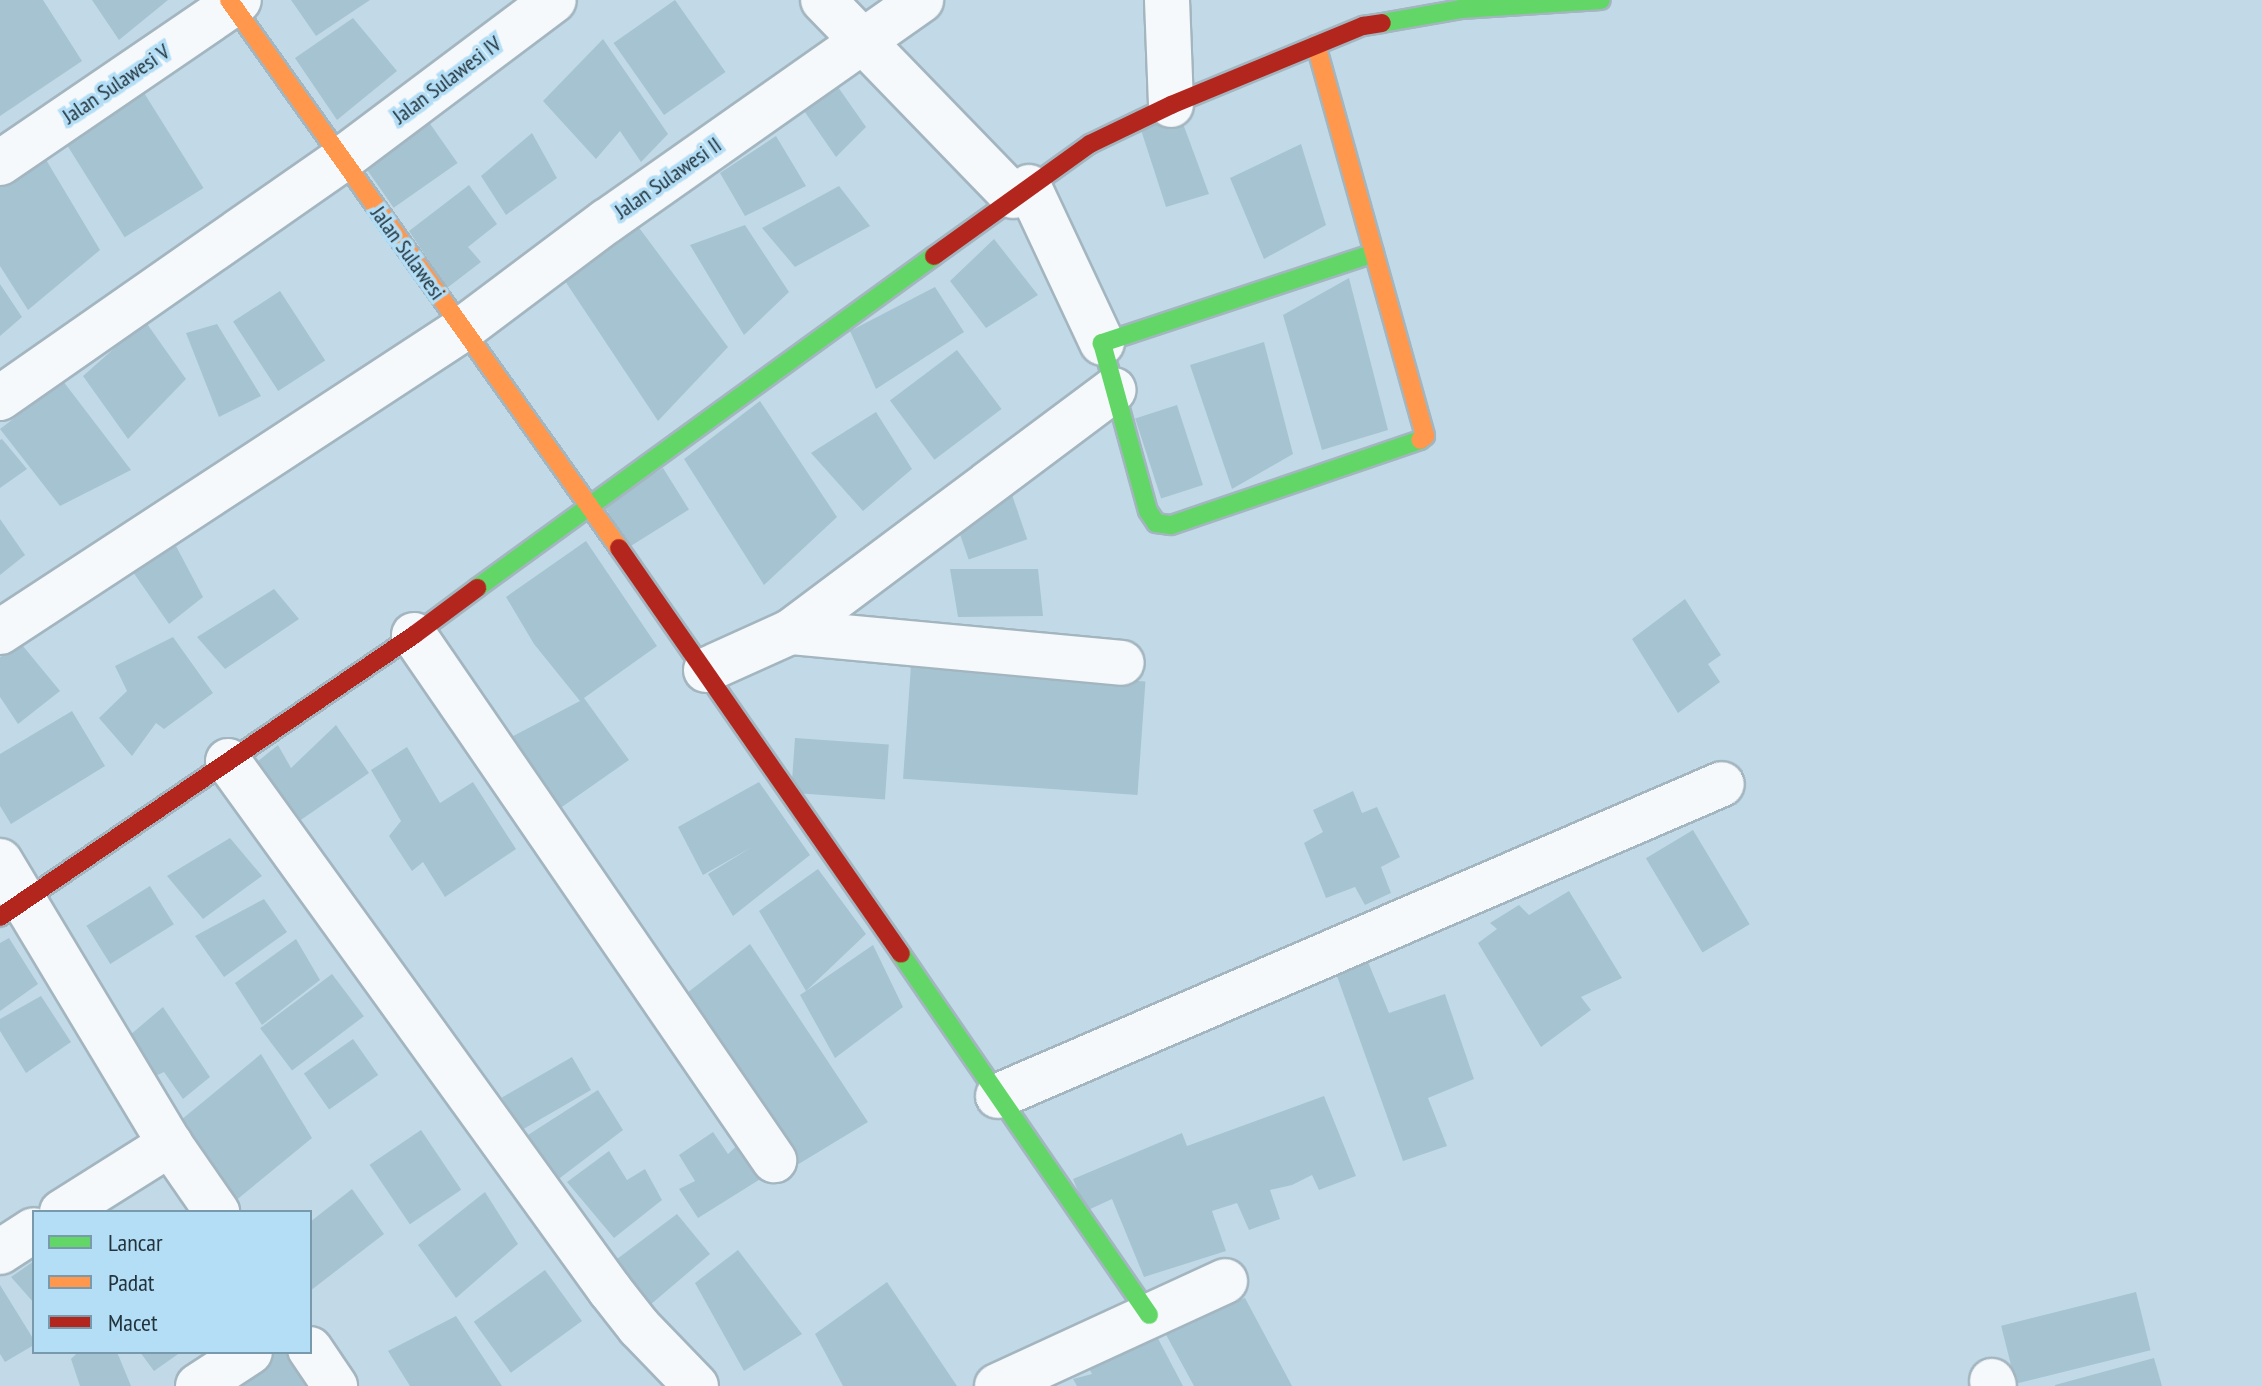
<!DOCTYPE html>
<style>
body{margin:0}
#map{position:relative;width:2262px;height:1386px;overflow:hidden;background:#c2dae7;font-family:"PT Sans Narrow",sans-serif}
div>[style]{position:absolute}
.building>*{inset:0;background:#a6c3d2;transform-origin:0 0}
.roads{filter:drop-shadow(2px 0 #a3b6c0) drop-shadow(-2px 0 #a3b6c0) drop-shadow(0 2px #a3b6c0) drop-shadow(0 -2px #a3b6c0)}
.street>*{height:44px;margin:-22px;padding:0 22px;transform-origin:22px;border-radius:22px;background:#f6f9fb}
.fast>*{height:18px;margin:-9px;padding:0 9px;transform-origin:9px;border-radius:9px;background:#63d668}
.slow>*{height:18px;margin:-9px;padding:0 9px;transform-origin:9px;border-radius:9px;background:#ff974d}
.jam>*{height:18px;margin:-9px;padding:0 9px;transform-origin:9px;border-radius:9px;background:#b3261e}
span{translate:-50% -50%;white-space:nowrap;text-align:center;line-height:1.15;-webkit-text-stroke:7px #b3def6;paint-order:stroke}
.street-label{font-size:22px;color:#22333c}
.legend{position:absolute;left:32px;top:1210px;width:280px;height:144px;box-sizing:border-box;background:#b3def6;border:2px solid #799aac;margin:0;padding:10px 14px;list-style:none;font-size:24px;color:#22333c}
.legend li{display:flex;align-items:center;gap:16px;height:40px}
.legend b{width:40px;border:2px solid #799aac}
</style>
<div id="map">
<div class="building">
<i style="clip-path:polygon(0 0,43px 0,82px 61px,0 116px)"></i>
<i style="clip-path:polygon(92px 0,168px 0,119px 40px)"></i>
<i style="clip-path:polygon(291px 0,370px 0,316px 36px)"></i>
<i style="left:675px;top:0;width:88px;height:75px;rotate:55deg"></i>
<i style="clip-path:polygon(353px 18px,397px 71px,337px 120px,295px 58px)"></i>
<i style="clip-path:polygon(603px 39px,668px 134px,641px 162px,620px 131px,596px 159px,543px 101px)"></i>
<i style="clip-path:polygon(831px 77px,866px 127px,836px 157px,800px 105px)"></i>
<i style="left:141px;top:88px;width:118px;height:93px;rotate:58deg"></i>
<i style="clip-path:polygon(1178px 110px,1209px 194px,1166px 207px,1141px 130px)"></i>
<i style="left:426px;top:118px;width:55px;height:78px;rotate:55deg"></i>
<i style="clip-path:polygon(532px 133px,557px 178px,506px 215px,481px 176px)"></i>
<i style="clip-path:polygon(776px 136px,806px 186px,745px 216px,720px 173px)"></i>
<i style="clip-path:polygon(1301px 144px,1326px 225px,1264px 259px,1230px 178px)"></i>
<i style="clip-path:polygon(39px 148px,100px 250px,28px 310px,0 266px,0 177px)"></i>
<i style="clip-path:polygon(469px 185px,497px 224px,468px 247px,481px 262px,447px 288px,409px 231px)"></i>
<i style="clip-path:polygon(839px 186px,870px 226px,795px 267px,762px 228px)"></i>
<i style="clip-path:polygon(631px 217px,728px 347px,658px 421px,561px 275px)"></i>
<i style="clip-path:polygon(745px 225px,789px 292px,744px 335px,690px 245px)"></i>
<i style="clip-path:polygon(994px 239px,1038px 295px,986px 328px,950px 281px)"></i>
<i style="clip-path:polygon(1349px 278px,1388px 430px,1322px 450px,1283px 315px)"></i>
<i style="clip-path:polygon(0 284px,22px 317px,0 336px)"></i>
<i style="clip-path:polygon(935px 287px,964px 332px,876px 389px,850px 331px)"></i>
<i style="left:280px;top:291px;width:83px;height:56px;rotate:57deg"></i>
<i style="clip-path:polygon(145px 321px,186px 379px,128px 439px,83px 376px)"></i>
<i style="clip-path:polygon(217px 324px,261px 396px,219px 417px,186px 333px)"></i>
<i style="clip-path:polygon(1264px 342px,1293px 454px,1232px 489px,1190px 365px)"></i>
<i style="left:957px;top:350px;width:74px;height:84px;rotate:53deg"></i>
<i style="clip-path:polygon(63px 381px,131px 470px,60px 506px,0 429px)"></i>
<i style="clip-path:polygon(760px 401px,837px 517px,764px 585px,684px 459px)"></i>
<i style="left:1177px;top:405px;width:84px;height:44px;rotate:72deg"></i>
<i style="clip-path:polygon(876px 412px,912px 469px,863px 511px,811px 453px)"></i>
<i style="clip-path:polygon(2px 439px,27px 469px,0 488px,0 440px)"></i>
<i style="left:663px;top:468px;width:49px;height:70px;rotate:58deg"></i>
<i style="left:1011px;top:492px;width:50px;height:62px;rotate:71deg"></i>
<i style="clip-path:polygon(0 519px,25px 555px,0 575px)"></i>
<i style="clip-path:polygon(586px 541px,657px 646px,584px 698px,629px 760px,549px 816px,500px 743px,580px 701px,534px 644px,506px 597px)"></i>
<i style="clip-path:polygon(176px 546px,203px 597px,169px 624px,133px 572px)"></i>
<i style="clip-path:polygon(950px 569px,1038px 569px,1043px 616px,958px 617px)"></i>
<i style="clip-path:polygon(274px 589px,299px 619px,225px 669px,197px 637px)"></i>
<i style="clip-path:polygon(1685px 599px,1721px 655px,1708px 664px,1720px 682px,1678px 713px,1632px 639px)"></i>
<i style="clip-path:polygon(173px 637px,213px 693px,164px 729px,156px 723px,132px 756px,99px 718px,127px 691px,115px 666px)"></i>
<i style="clip-path:polygon(23px 646px,60px 691px,18px 724px,0 697px,0 657px)"></i>
<i style="left:911px;top:665px;width:235px;height:114px;rotate:4deg"></i>
<i style="clip-path:polygon(72px 711px,105px 766px,11px 824px,0 806px,0 754px)"></i>
<i style="clip-path:polygon(336px 725px,369px 773px,292px 826px,252px 766px,278px 745px,291px 768px)"></i>
<i style="left:795px;top:738px;width:94px;height:55px;rotate:4deg"></i>
<i style="clip-path:polygon(407px 747px,440px 803px,473px 782px,516px 849px,445px 897px,423px 862px,412px 871px,389px 836px,401px 821px,371px 770px)"></i>
<i style="clip-path:polygon(759px 782px,810px 855px,733px 916px,708px 874px,752px 847px,703px 875px,678px 827px)"></i>
<i style="clip-path:polygon(1353px 791px,1362px 813px,1377px 807px,1400px 857px,1381px 867px,1391px 893px,1365px 905px,1355px 887px,1326px 898px,1304px 843px,1323px 832px,1313px 810px)"></i>
<i style="left:1693px;top:830px;width:110px;height:55px;rotate:59deg"></i>
<i style="clip-path:polygon(230px 838px,262px 876px,203px 919px,167px 876px)"></i>
<i style="clip-path:polygon(818px 869px,866px 934px,806px 991px,873px 945px,903px 1007px,835px 1058px,800px 995px,806px 991px,759px 911px)"></i>
<i style="left:150px;top:886px;width:45px;height:75px;rotate:58deg"></i>
<i style="clip-path:polygon(1569px 891px,1622px 978px,1581px 997px,1591px 1010px,1541px 1047px,1478px 943px,1497px 929px,1490px 923px,1519px 905px,1529px 915px)"></i>
<i style="clip-path:polygon(264px 899px,287px 932px,224px 977px,195px 936px)"></i>
<i style="clip-path:polygon(9px 938px,38px 984px,0 1011px,0 943px)"></i>
<i style="clip-path:polygon(296px 939px,320px 980px,262px 1025px,235px 983px)"></i>
<i style="clip-path:polygon(750px 944px,868px 1122px,792px 1168px,687px 993px)"></i>
<i style="clip-path:polygon(1368px 962px,1389px 1013px,1445px 994px,1474px 1079px,1428px 1098px,1447px 1146px,1403px 1161px,1337px 976px)"></i>
<i style="left:332px;top:974px;width:53px;height:90px;rotate:53deg"></i>
<i style="clip-path:polygon(41px 996px,71px 1042px,26px 1073px,0 1031px,0 1019px)"></i>
<i style="clip-path:polygon(163px 1007px,210px 1077px,183px 1099px,164px 1072px,149px 1079px,123px 1041px)"></i>
<i style="left:353px;top:1039px;width:44px;height:60px;rotate:55deg"></i>
<i style="clip-path:polygon(261px 1054px,312px 1138px,234px 1202px,181px 1120px)"></i>
<i style="left:572px;top:1057px;width:38px;height:81px;rotate:60deg"></i>
<i style="clip-path:polygon(598px 1090px,623px 1130px,556px 1181px,528px 1135px)"></i>
<i style="clip-path:polygon(1324px 1096px,1356px 1176px,1319px 1190px,1312px 1175px,1292px 1185px,1270px 1190px,1280px 1219px,1249px 1230px,1237px 1203px,1212px 1211px,1226px 1251px,1144px 1277px,1112px 1199px,1086px 1211px,1073px 1179px,1182px 1133px,1187px 1146px)"></i>
<i style="left:421px;top:1130px;width:72px;height:62px;rotate:56deg"></i>
<i style="clip-path:polygon(713px 1132px,728px 1154px,742px 1141px,767px 1175px,698px 1218px,679px 1189px,695px 1181px,679px 1155px)"></i>
<i style="clip-path:polygon(609px 1151px,627px 1180px,645px 1169px,662px 1200px,614px 1238px,567px 1182px)"></i>
<i style="clip-path:polygon(352px 1189px,384px 1234px,310px 1291px,310px 1222px)"></i>
<i style="clip-path:polygon(485px 1192px,518px 1244px,456px 1298px,418px 1245px)"></i>
<i style="clip-path:polygon(677px 1214px,710px 1254px,643px 1311px,617px 1259px)"></i>
<i style="clip-path:polygon(738px 1250px,802px 1334px,744px 1371px,695px 1283px)"></i>
<i style="clip-path:polygon(34px 1261px,34px 1303px,11px 1277px)"></i>
<i style="left:545px;top:1270px;width:63px;height:88px;rotate:54deg"></i>
<i style="clip-path:polygon(887px 1282px,957px 1386px,843px 1386px,815px 1334px)"></i>
<i style="clip-path:polygon(0 1285px,34px 1340px,34px 1345px,5px 1362px,0 1354px)"></i>
<i style="left:2136px;top:1292px;width:60px;height:139px;rotate:76deg"></i>
<i style="clip-path:polygon(1245px 1298px,1292px 1386px,1194px 1386px,1164px 1331px)"></i>
<i style="clip-path:polygon(456px 1316px,502px 1386px,410px 1386px,388px 1351px)"></i>
<i style="clip-path:polygon(1153px 1329px,1183px 1386px,1077px 1386px,1073px 1379px,1092px 1374px,1085px 1361px)"></i>
<i style="clip-path:polygon(78px 1352px,117px 1352px,131px 1386px,80px 1386px,71px 1359px)"></i>
<i style="clip-path:polygon(140px 1352px,181px 1352px,154px 1371px)"></i>
<i style="clip-path:polygon(272px 1352px,286px 1352px,307px 1386px,237px 1386px)"></i>
<i style="clip-path:polygon(2154px 1358px,2162px 1386px,2055px 1386px,2055px 1385px)"></i>
</div>
<div class="roads">
<div class="street">
<i style="left:823px;top:0;width:273px;rotate:45.9deg"></i>
<i style="left:1167px;top:0;width:105px;rotate:87.8deg"></i>
<i style="left:0;top:163px;width:289px;rotate:-34.3deg"></i>
<i style="left:1029px;top:187px;width:172px;rotate:64.9deg"></i>
<i style="left:0;top:398px;width:416px;rotate:-34.9deg"></i>
<i style="left:341px;top:160px;width:266px;rotate:-36.9deg"></i>
<i style="left:0;top:632px;width:553px;rotate:-33.2deg"></i>
<i style="left:463px;top:329px;width:180px;rotate:-36.9deg"></i>
<i style="left:607px;top:221px;width:384px;rotate:-35.1deg"></i>
<i style="left:790px;top:632px;width:333px;rotate:5.3deg"></i>
<i style="left:414px;top:635px;width:637px;rotate:55.56deg"></i>
<i style="left:706px;top:670px;width:92px;rotate:-24.3deg"></i>
<i style="left:790px;top:632px;width:404px;rotate:-36.8deg"></i>
<i style="left:228px;top:761px;width:653px;rotate:54.17deg"></i>
<i style="left:610px;top:1290px;width:47px;rotate:51.9deg"></i>
<i style="left:639px;top:1327px;width:82px;rotate:46deg"></i>
<i style="left:0;top:861px;width:330px;rotate:59deg"></i>
<i style="left:170px;top:1144px;width:83px;rotate:55.3deg"></i>
<i style="left:998px;top:1096px;width:788px;rotate:-23.31deg"></i>
<i style="left:62px;top:1212px;width:128px;rotate:-32.2deg"></i>
<i style="left:0;top:1252px;width:40px;rotate:-32.9deg"></i>
<i style="left:310px;top:1349px;width:45px;rotate:56deg"></i>
<i style="left:1992px;top:1381px;width:5px;rotate:68deg"></i>
<i style="left:198px;top:1386px;width:62px;rotate:-33.2deg"></i>
<i style="left:997px;top:1386px;width:251px;rotate:-24.7deg"></i>
</div>
<div class="fast">
<i style="left:1382px;top:23px;width:80px;rotate:-10deg"></i>
<i style="left:1461px;top:9px;width:140px;rotate:-3.7deg"></i>
<i style="left:1374px;top:253px;width:287px;rotate:161.7deg"></i>
<i style="left:1102px;top:343px;width:174px;rotate:74.7deg"></i>
<i style="left:1148px;top:511px;width:14px;rotate:56deg"></i>
<i style="left:1156px;top:523px;width:15px;rotate:8deg"></i>
<i style="left:1171px;top:525px;width:263px;rotate:-18.8deg"></i>
<i style="left:477px;top:588px;width:565px;rotate:-36deg"></i>
<i style="left:901px;top:954px;width:438px;rotate:55.5deg"></i>
</div>
<div class="slow">
<i style="left:229px;top:0;width:673px;rotate:54.56deg"></i>
<i style="left:1316px;top:45px;width:406px;rotate:74.4deg"></i>
<i style="left:1425px;top:436px;width:6px;rotate:141deg"></i>
</div>
<div class="jam">
<i style="left:934px;top:256px;width:192px;rotate:-35.7deg"></i>
<i style="left:1090px;top:144px;width:90px;rotate:-25.7deg"></i>
<i style="left:1171px;top:105px;width:208px;rotate:-22.4deg"></i>
<i style="left:1363px;top:26px;width:19px;rotate:-9deg"></i>
<i style="left:619px;top:548px;width:494px;rotate:55.2deg"></i>
<i style="left:0;top:917px;width:501px;rotate:-34.26deg"></i>
<i style="left:414px;top:635px;width:79px;rotate:-36.7deg"></i>
</div>
</div>
<div class="street-label">
<span style="left:447px;top:80px;rotate:-37deg">Jalan Sulawesi IV</span>
<span style="left:116px;top:84px;rotate:-34deg">Jalan Sulawesi V</span>
<span style="left:668px;top:178px;rotate:-35deg">Jalan Sulawesi II</span>
<span style="left:408px;top:253px;rotate:54deg">Jalan Sulawesi</span>
</div>
<ul class="legend">
<li><b style="height:10px;background:#63d668"></b>Lancar</li>
<li><b style="height:10px;background:#ff974d"></b>Padat</li>
<li><b style="height:10px;background:#b3261e"></b>Macet</li>
</ul>
</div>
